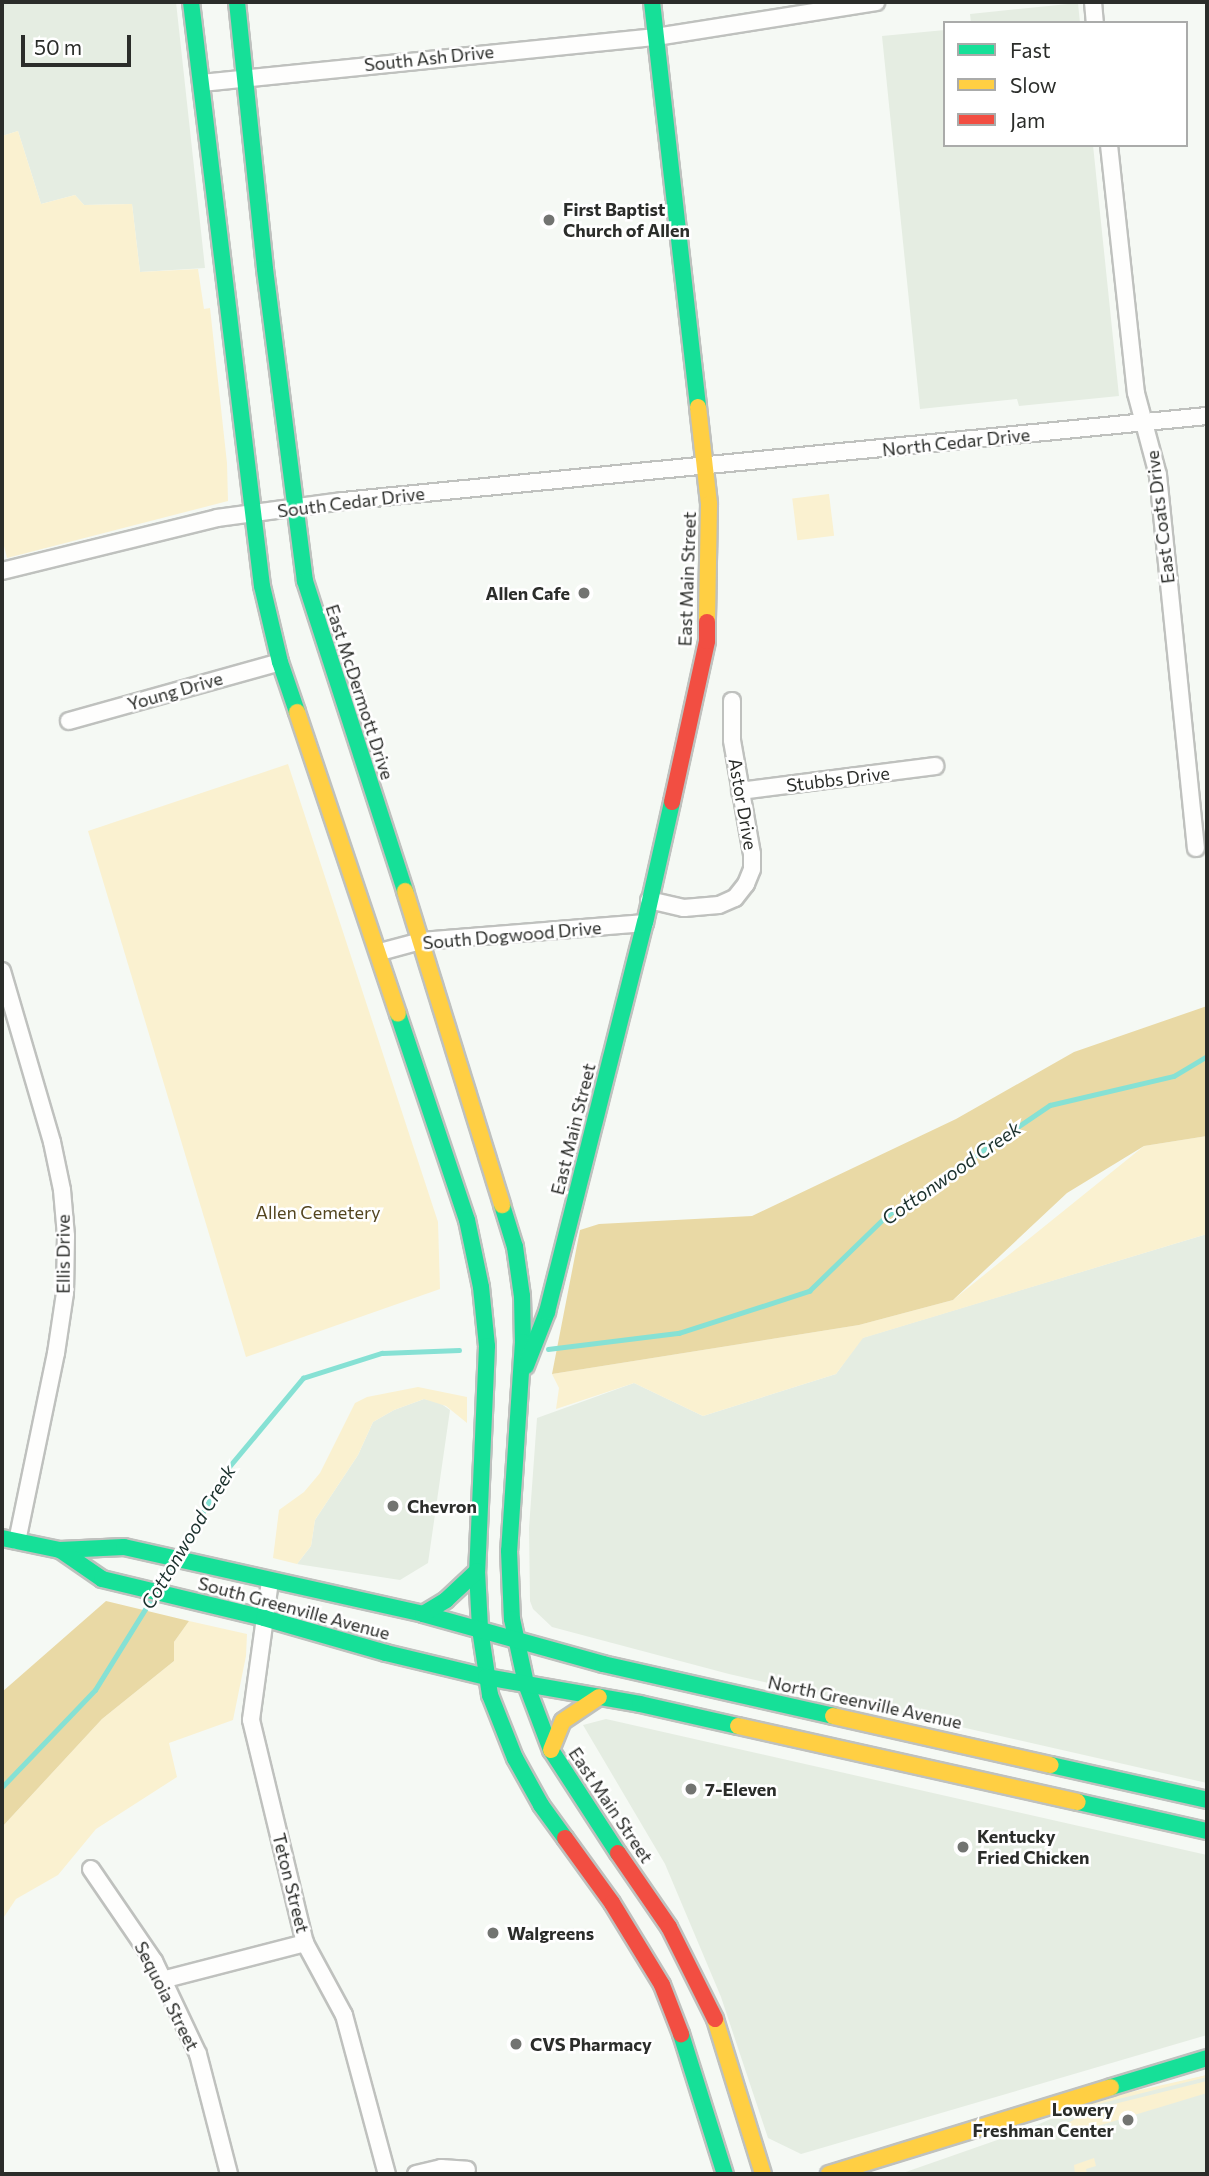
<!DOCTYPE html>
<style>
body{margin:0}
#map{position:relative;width:1209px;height:2176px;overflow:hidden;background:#f5f9f4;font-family:Commissioner,sans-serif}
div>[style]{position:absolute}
.built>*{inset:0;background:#e5ede2}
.green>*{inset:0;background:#faf1d0;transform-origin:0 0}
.forest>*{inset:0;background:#e9d9a5}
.stream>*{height:4.5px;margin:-2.25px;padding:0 2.25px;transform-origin:2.25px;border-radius:2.25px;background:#86e1d4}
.roads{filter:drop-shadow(2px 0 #bfc1be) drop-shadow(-2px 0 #bfc1be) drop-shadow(0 2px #bfc1be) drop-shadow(0 -2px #bfc1be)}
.street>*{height:16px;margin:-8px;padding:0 8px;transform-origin:8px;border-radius:8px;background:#fefefd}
.fast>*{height:16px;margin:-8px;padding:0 8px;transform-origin:8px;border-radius:8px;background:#16e098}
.slow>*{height:16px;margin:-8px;padding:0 8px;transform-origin:8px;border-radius:8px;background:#ffcf43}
.jam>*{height:16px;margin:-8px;padding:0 8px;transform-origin:8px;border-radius:8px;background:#f24e42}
.dots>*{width:19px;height:19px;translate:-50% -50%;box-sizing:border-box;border:4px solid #fff;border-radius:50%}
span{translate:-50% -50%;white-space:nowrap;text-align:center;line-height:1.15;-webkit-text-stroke:5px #fff;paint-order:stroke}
.street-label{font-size:18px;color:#2b2d2a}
.poi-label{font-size:18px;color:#2b2d2a;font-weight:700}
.left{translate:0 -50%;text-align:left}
.right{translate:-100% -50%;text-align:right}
.park-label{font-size:18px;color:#53451f}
.water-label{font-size:19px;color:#1a302c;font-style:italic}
.frame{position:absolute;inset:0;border:4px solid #2b2d2a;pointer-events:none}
.legend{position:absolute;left:943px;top:21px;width:245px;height:126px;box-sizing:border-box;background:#fff;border:2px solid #aaabaa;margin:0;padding:9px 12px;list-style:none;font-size:21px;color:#2b2d2a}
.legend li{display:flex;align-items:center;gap:14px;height:35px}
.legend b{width:35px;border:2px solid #aaabaa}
.scale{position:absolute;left:21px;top:35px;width:110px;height:32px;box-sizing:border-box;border:4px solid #2b2d2a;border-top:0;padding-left:9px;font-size:21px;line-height:24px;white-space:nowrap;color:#2b2d2a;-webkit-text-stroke:5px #fff;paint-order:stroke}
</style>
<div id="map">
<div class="built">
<i style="clip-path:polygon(2px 2px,176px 2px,205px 268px,140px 272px,132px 204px,84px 205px,75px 195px,41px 204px,18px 131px,2px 136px)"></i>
<i style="clip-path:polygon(1078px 3px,1080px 23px,971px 23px,970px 14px)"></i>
<i style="clip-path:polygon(945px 30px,945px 145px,1093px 145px,1119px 396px,1019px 406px,1017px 399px,920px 409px,882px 36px)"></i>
<i style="clip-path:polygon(1207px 1234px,1207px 1783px,729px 1674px,552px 1627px,533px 1609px,530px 1601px,529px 1528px,537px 1418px,634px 1383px,703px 1416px,836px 1374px,862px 1338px)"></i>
<i style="clip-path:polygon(424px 1399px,437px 1401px,450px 1410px,428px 1563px,400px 1580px,297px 1564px,311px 1546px,315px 1520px,358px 1455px,373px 1422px,394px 1410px)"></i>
<i style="clip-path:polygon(606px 1719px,1207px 1855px,1207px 2035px,801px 2154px,768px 2138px,721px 1997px,665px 1864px,583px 1725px)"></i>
<i style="clip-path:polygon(1207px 2075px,1207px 2174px,900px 2174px,1023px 2131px,1076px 2108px)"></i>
</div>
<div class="green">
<i style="clip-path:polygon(18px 131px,41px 204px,75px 195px,84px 205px,132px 204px,140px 272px,198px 269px,204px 309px,210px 308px,227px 463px,228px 501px,7px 558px,2px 538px,2px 136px)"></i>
<i style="left:829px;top:494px;width:42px;height:37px;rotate:83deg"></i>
<i style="clip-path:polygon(288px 764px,438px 1222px,440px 1289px,246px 1357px,88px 831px)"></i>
<i style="clip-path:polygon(1207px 1136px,1207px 1234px,863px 1338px,836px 1374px,703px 1416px,634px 1383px,556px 1409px,559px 1388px,552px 1374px,859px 1325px,953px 1300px,1144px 1146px)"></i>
<i style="clip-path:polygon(418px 1387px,467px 1397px,467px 1423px,446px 1406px,424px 1399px,394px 1410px,373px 1422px,358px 1455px,315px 1520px,311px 1546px,297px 1564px,273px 1558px,279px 1510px,304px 1492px,320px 1473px,355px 1403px,367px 1397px)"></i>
<i style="clip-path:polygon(189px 1621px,247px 1634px,246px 1656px,233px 1720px,169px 1743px,177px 1777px,96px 1829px,58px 1875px,16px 1899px,2px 1920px,2px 1827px,102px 1719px,174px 1661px,174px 1642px)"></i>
<i style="clip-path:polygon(1207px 2075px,1207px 2077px,1090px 2106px,1063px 2120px,1068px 2111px,1122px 2094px)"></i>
<i style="clip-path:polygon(1207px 2081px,1207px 2093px,1078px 2132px,1069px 2131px,1064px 2125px,1094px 2109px)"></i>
<i style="clip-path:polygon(1094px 2158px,1096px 2166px,1086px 2169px,1087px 2174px,1075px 2174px,1074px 2165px)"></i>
</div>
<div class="forest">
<i style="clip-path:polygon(1207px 1006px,1207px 1136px,1144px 1146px,1067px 1193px,953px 1300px,859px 1325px,552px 1374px,580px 1230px,599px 1224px,752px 1216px,956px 1119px,1074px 1052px)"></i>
<i style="clip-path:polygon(106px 1601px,189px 1621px,174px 1642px,174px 1661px,102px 1719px,2px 1827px,2px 1692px)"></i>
</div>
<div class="stream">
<i style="left:548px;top:1349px;width:132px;rotate:-7deg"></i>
<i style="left:679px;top:1333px;width:137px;rotate:-17.9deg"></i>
<i style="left:809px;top:1291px;width:106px;rotate:-44.2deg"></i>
<i style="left:885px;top:1217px;width:199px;rotate:-34.2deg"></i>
<i style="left:1050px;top:1105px;width:127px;rotate:-13.2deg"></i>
<i style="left:1174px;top:1076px;width:39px;rotate:-31deg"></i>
<i style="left:180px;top:1552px;width:97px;rotate:-60.3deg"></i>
<i style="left:228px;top:1468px;width:117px;rotate:-50.2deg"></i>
<i style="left:303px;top:1378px;width:83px;rotate:-17.6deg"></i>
<i style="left:382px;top:1353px;width:77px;rotate:-2.2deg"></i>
<i style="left:160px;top:1585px;width:23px;rotate:-59deg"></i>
<i style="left:2px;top:1787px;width:134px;rotate:-46.2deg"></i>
<i style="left:95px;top:1690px;width:108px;rotate:-58.2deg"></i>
</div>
<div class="roads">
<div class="street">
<i style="left:1093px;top:2px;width:21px;rotate:85deg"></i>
<i style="left:202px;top:83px;width:456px;rotate:-5.8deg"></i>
<i style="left:656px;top:37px;width:223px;rotate:-9deg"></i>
<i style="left:1109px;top:145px;width:249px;rotate:83.8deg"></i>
<i style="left:1136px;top:393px;width:85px;rotate:75deg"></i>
<i style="left:1158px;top:475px;width:375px;rotate:84.2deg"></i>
<i style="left:2px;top:571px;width:221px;rotate:-13.8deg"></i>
<i style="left:217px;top:518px;width:127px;rotate:-7.7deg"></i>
<i style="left:343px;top:501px;width:868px;rotate:-5.62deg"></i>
<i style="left:69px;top:721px;width:219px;rotate:-15.6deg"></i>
<i style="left:740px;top:791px;width:197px;rotate:-7.3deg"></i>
<i style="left:649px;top:900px;width:36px;rotate:13deg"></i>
<i style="left:684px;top:908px;width:35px;rotate:-5deg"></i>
<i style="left:719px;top:905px;width:17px;rotate:-24deg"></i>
<i style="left:735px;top:898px;width:18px;rotate:-52deg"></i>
<i style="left:746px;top:884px;width:16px;rotate:-68deg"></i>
<i style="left:752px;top:869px;width:15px;rotate:-90deg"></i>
<i style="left:752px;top:854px;width:116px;rotate:-100deg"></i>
<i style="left:732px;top:740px;width:39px;rotate:-90deg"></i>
<i style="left:380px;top:952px;width:42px;rotate:-15deg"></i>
<i style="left:421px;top:941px;width:225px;rotate:-4.6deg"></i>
<i style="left:2px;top:971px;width:178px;rotate:73.7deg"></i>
<i style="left:52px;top:1142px;width:49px;rotate:78.2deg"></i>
<i style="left:62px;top:1190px;width:46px;rotate:85deg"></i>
<i style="left:66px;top:1236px;width:57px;rotate:91deg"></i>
<i style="left:65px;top:1293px;width:61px;rotate:98.5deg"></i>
<i style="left:56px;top:1353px;width:192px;rotate:101.7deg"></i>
<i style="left:270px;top:1581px;width:140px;rotate:97.8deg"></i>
<i style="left:251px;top:1720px;width:229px;rotate:76.4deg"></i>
<i style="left:305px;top:1943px;width:82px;rotate:61.6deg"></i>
<i style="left:344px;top:2015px;width:165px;rotate:74.9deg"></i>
<i style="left:91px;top:1869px;width:112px;rotate:55.6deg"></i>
<i style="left:154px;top:1961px;width:103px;rotate:64.7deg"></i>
<i style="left:198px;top:2054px;width:124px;rotate:75.5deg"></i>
<i style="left:162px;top:1980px;width:148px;rotate:-14.5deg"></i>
<i style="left:416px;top:2174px;width:26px;rotate:-13deg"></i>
<i style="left:441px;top:2168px;width:26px;rotate:4deg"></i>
</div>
<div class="fast">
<i style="left:191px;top:2px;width:588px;rotate:83.07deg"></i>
<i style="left:262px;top:586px;width:78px;rotate:76.7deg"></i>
<i style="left:280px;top:662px;width:53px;rotate:71.2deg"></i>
<i style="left:237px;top:2px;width:268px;rotate:84deg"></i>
<i style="left:265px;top:269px;width:315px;rotate:82.7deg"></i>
<i style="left:305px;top:581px;width:326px;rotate:72.1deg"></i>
<i style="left:652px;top:2px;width:408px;rotate:83.5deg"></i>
<i style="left:398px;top:1014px;width:217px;rotate:71.5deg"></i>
<i style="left:467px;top:1220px;width:68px;rotate:78.2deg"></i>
<i style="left:481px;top:1287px;width:59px;rotate:84.2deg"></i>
<i style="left:487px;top:1346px;width:225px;rotate:92.5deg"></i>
<i style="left:477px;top:1571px;width:58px;rotate:87deg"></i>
<i style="left:480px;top:1629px;width:67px;rotate:81.4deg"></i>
<i style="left:490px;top:1695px;width:68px;rotate:68.4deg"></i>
<i style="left:515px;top:1758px;width:54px;rotate:61deg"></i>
<i style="left:541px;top:1805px;width:41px;rotate:54deg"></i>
<i style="left:502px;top:1205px;width:44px;rotate:72.8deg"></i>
<i style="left:515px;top:1247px;width:49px;rotate:81.9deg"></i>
<i style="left:522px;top:1296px;width:46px;rotate:88.8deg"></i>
<i style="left:523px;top:1342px;width:209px;rotate:93.8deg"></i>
<i style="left:509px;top:1551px;width:68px;rotate:87.5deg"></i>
<i style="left:512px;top:1619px;width:66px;rotate:77.8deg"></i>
<i style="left:526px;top:1684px;width:71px;rotate:69.3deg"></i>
<i style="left:551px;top:1750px;width:123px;rotate:57deg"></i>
<i style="left:526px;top:1366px;width:58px;rotate:-68.7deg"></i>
<i style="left:547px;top:1312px;width:401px;rotate:-75.9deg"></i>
<i style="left:645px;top:923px;width:124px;rotate:-77.4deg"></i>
<i style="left:2px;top:1538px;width:59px;rotate:11.7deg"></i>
<i style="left:60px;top:1550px;width:64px;rotate:-2.7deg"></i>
<i style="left:124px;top:1547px;width:306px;rotate:12.6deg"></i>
<i style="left:423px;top:1614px;width:187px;rotate:15.5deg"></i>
<i style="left:603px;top:1664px;width:236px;rotate:12.7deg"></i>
<i style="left:60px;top:1550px;width:51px;rotate:34.6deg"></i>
<i style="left:102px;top:1579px;width:167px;rotate:13.5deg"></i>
<i style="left:264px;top:1618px;width:127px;rotate:16deg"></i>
<i style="left:386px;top:1653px;width:103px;rotate:13.5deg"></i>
<i style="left:486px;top:1677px;width:156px;rotate:9.9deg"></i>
<i style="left:640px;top:1704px;width:100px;rotate:12.7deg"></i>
<i style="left:423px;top:1614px;width:27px;rotate:-31deg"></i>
<i style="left:446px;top:1600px;width:42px;rotate:-43.1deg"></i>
<i style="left:1051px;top:1765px;width:160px;rotate:12.6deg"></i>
<i style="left:1078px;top:1802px;width:132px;rotate:12.7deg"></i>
<i style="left:681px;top:2034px;width:147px;rotate:72.6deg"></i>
<i style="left:1111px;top:2087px;width:100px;rotate:-16.8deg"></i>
</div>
<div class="slow">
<i style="left:698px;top:407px;width:98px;rotate:83.5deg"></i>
<i style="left:709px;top:504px;width:118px;rotate:91deg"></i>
<i style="left:297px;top:712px;width:318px;rotate:71.5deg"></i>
<i style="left:405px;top:891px;width:329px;rotate:72.8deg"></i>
<i style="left:833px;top:1716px;width:223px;rotate:12.7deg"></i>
<i style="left:738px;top:1726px;width:348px;rotate:12.6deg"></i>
<i style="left:551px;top:1750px;width:31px;rotate:-68deg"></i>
<i style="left:563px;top:1721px;width:43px;rotate:-33.7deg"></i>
<i style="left:715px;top:2019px;width:162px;rotate:72.8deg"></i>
<i style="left:829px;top:2174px;width:295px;rotate:-17.1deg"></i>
</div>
<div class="jam">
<i style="left:672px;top:802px;width:165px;rotate:-77.7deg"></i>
<i style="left:707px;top:641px;width:19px;rotate:-90deg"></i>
<i style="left:565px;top:1838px;width:80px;rotate:54.1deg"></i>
<i style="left:612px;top:1903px;width:96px;rotate:58.6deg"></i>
<i style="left:662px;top:1985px;width:53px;rotate:68.8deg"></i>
<i style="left:618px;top:1853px;width:90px;rotate:55.4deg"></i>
<i style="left:669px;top:1927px;width:103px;rotate:63.4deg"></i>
</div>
</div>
<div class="dots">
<i style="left:549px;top:220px;background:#727471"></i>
<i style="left:584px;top:593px;background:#727471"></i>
<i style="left:393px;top:1506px;background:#727471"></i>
<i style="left:691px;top:1789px;background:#727471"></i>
<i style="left:963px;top:1847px;background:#727471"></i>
<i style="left:493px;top:1933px;background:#727471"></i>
<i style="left:516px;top:2044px;background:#727471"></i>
<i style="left:1128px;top:2120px;background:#727471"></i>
</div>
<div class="street-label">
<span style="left:429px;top:58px;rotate:-6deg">South Ash Drive</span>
<span style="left:956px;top:442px;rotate:-6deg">North Cedar Drive</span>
<span style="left:351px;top:502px;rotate:-7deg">South Cedar Drive</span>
<span style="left:1160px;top:517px;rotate:-97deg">East Coats Drive</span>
<span style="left:687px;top:579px;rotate:-88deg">East Main Street</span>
<span style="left:175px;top:691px;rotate:-16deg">Young Drive</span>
<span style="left:360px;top:692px;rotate:72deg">East McDermott Drive</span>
<span style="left:838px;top:779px;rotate:-7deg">Stubbs Drive</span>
<span style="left:743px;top:804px;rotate:80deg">Astor Drive</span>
<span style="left:512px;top:935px;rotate:-5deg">South Dogwood Drive</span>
<span style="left:573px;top:1129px;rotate:-76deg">East Main Street</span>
<span style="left:63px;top:1254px;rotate:-90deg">Ellis Drive</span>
<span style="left:294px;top:1608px;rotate:15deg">South Greenville Avenue</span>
<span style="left:865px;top:1702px;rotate:12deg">North Greenville Avenue</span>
<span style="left:611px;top:1805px;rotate:56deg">East Main Street</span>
<span style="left:291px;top:1883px;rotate:76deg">Teton Street</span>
<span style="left:167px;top:1996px;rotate:63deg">Sequoia Street</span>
</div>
<div class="poi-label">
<span class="left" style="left:563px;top:220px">First Baptist<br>Church of Allen</span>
<span class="right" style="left:570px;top:593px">Allen Cafe</span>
<span class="left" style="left:407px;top:1506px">Chevron</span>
<span class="left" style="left:705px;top:1789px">7-Eleven</span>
<span class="left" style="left:977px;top:1847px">Kentucky<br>Fried Chicken</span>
<span class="left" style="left:507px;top:1933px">Walgreens</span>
<span class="left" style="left:530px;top:2044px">CVS Pharmacy</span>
<span class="right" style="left:1114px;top:2120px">Lowery<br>Freshman Center</span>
</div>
<div class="park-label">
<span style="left:318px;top:1212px">Allen Cemetery</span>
</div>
<div class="water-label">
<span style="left:951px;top:1173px;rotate:-35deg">Cottonwood Creek</span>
<span style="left:188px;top:1537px;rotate:-59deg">Cottonwood Creek</span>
</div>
<div class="frame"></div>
<ul class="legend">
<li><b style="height:9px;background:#16e098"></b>Fast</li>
<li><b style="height:9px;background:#ffcf43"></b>Slow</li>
<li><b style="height:9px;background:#f24e42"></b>Jam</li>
</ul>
<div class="scale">50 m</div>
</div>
